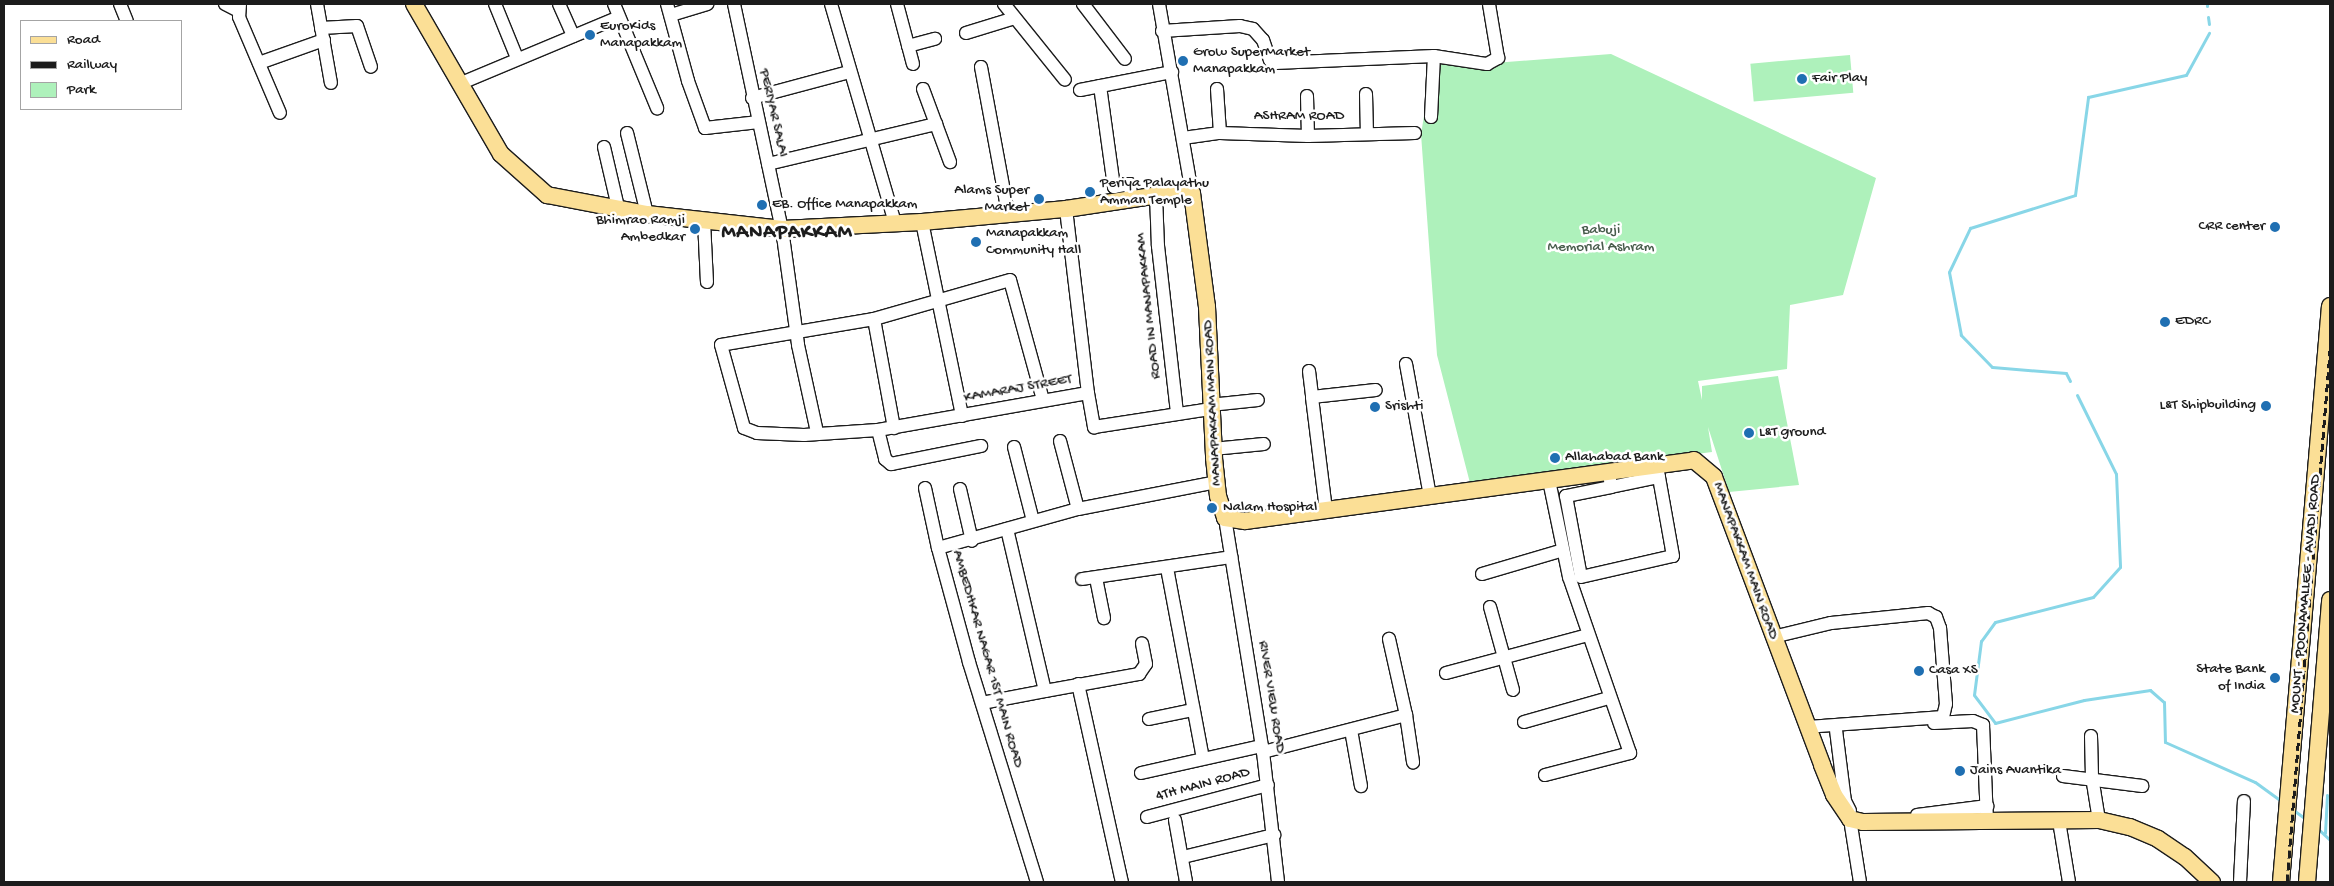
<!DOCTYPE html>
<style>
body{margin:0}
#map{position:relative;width:2334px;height:886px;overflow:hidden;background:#fff;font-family:"Gochi Hand",sans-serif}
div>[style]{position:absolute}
.green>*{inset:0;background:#aef1bb;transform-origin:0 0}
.stream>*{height:3px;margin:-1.5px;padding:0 1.5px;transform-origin:1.5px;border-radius:1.5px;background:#88d6e7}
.roads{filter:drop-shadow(1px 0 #1c1c1c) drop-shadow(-1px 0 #1c1c1c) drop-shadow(0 1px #1c1c1c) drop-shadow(0 -1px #1c1c1c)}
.minor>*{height:12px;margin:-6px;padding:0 6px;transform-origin:6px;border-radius:6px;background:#fff}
.major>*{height:16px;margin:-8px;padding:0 8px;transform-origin:8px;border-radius:8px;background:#fbdf96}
.rail>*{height:3px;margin-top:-1.5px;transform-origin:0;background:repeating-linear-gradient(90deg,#1c1c1c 0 8px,transparent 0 12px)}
.dots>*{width:14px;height:14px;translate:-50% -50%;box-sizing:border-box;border:2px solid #fff;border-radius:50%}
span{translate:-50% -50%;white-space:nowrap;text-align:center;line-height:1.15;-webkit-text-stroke:5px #fff;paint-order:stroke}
.poi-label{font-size:15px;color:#1c1c1c}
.left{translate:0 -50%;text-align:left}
.right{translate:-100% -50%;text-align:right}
.street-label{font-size:15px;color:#1c1c1c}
.park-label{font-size:15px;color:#485c4c}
.district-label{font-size:20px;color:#1c1c1c;font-weight:700;letter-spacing:1px}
.frame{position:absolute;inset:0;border:5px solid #1c1c1c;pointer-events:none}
.legend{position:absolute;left:20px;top:20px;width:162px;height:90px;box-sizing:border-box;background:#fff;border:1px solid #a4a4a4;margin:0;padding:6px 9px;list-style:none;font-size:15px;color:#1c1c1c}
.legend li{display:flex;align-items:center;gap:10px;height:25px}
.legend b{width:25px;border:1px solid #a4a4a4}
</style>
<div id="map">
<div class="green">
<i style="clip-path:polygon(1611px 54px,1876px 178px,1843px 295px,1790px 305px,1787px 369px,1698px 381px,1702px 400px,1702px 386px,1778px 376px,1799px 485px,1729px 492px,1708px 427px,1712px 452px,1470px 483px,1437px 355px,1421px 134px,1434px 56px,1494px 63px)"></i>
<i style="left:1850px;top:55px;width:38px;height:100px;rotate:85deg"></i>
</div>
<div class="stream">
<i style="left:2207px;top:4px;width:2px;rotate:90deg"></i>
<i style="left:2208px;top:17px;width:7px;rotate:82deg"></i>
<i style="left:2070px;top:381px;width:9px;rotate:-117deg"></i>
<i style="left:2066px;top:373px;width:74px;rotate:-175.4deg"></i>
<i style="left:1992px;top:367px;width:45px;rotate:-134.1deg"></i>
<i style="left:1961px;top:335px;width:64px;rotate:-100.8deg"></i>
<i style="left:1949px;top:272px;width:49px;rotate:-64.5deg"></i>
<i style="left:1970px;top:228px;width:110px;rotate:-17.4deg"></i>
<i style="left:2075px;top:195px;width:99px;rotate:-82.4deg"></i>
<i style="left:2088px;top:97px;width:100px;rotate:-12.7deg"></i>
<i style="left:2186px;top:75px;width:48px;rotate:-61.3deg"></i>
<i style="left:2077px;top:395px;width:88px;rotate:63.7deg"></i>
<i style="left:2116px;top:474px;width:93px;rotate:87.5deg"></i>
<i style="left:2120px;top:567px;width:40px;rotate:132deg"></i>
<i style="left:2093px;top:597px;width:101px;rotate:165.7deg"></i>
<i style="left:1995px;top:622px;width:24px;rotate:126deg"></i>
<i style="left:1981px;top:641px;width:54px;rotate:97.4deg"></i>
<i style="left:1974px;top:695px;width:35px;rotate:53deg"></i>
<i style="left:1995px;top:723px;width:92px;rotate:-14.5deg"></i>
<i style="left:2084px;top:700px;width:67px;rotate:-8.6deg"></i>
<i style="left:2150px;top:690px;width:18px;rotate:41deg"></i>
<i style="left:2164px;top:702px;width:40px;rotate:88.6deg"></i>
<i style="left:2165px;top:742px;width:98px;rotate:24deg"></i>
<i style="left:2255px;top:782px;width:34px;rotate:36deg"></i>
<i style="left:2292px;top:809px;width:19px;rotate:36deg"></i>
<i style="left:2316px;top:827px;width:19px;rotate:43deg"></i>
<i style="left:2325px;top:833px;width:38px;rotate:-87deg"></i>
</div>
<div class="roads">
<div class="minor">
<i style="left:120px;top:4px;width:18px;rotate:68deg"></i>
<i style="left:225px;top:4px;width:13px;rotate:27deg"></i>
<i style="left:240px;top:4px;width:13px;rotate:94deg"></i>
<i style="left:239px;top:17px;width:104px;rotate:66.9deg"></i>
<i style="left:317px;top:4px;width:80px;rotate:80deg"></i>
<i style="left:495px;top:4px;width:58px;rotate:67.8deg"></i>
<i style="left:559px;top:4px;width:35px;rotate:66deg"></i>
<i style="left:614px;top:4px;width:113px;rotate:67.5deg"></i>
<i style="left:667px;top:4px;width:80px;rotate:74.7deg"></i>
<i style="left:688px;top:81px;width:50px;rotate:70.1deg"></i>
<i style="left:705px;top:128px;width:54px;rotate:-6.3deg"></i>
<i style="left:734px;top:4px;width:230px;rotate:78deg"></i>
<i style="left:782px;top:229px;width:117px;rotate:82.1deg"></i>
<i style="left:798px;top:345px;width:89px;rotate:77.7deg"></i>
<i style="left:831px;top:4px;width:228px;rotate:73.7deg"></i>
<i style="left:897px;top:4px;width:62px;rotate:75.1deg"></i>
<i style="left:1004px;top:4px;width:97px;rotate:51.2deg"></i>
<i style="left:1083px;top:4px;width:69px;rotate:52.6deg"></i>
<i style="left:1159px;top:4px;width:192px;rotate:80.1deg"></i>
<i style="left:671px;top:15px;width:38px;rotate:-17deg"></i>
<i style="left:321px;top:28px;width:36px;rotate:-3deg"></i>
<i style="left:357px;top:26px;width:43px;rotate:71.1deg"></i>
<i style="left:1162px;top:31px;width:78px;rotate:-3.7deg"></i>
<i style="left:1240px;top:26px;width:13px;rotate:13deg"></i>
<i style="left:1253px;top:29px;width:15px;rotate:48deg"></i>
<i style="left:1263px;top:40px;width:21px;rotate:71deg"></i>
<i style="left:1270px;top:60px;width:6px;rotate:31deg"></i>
<i style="left:1275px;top:63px;width:159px;rotate:-2.5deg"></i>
<i style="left:1434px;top:56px;width:54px;rotate:8.6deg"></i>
<i style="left:1487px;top:64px;width:13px;rotate:-29deg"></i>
<i style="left:1498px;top:58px;width:55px;rotate:-99.5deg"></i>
<i style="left:966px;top:33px;width:51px;rotate:-17deg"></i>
<i style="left:908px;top:46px;width:28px;rotate:-15deg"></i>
<i style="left:259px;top:63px;width:69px;rotate:-19.5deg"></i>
<i style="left:981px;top:67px;width:147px;rotate:79.5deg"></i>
<i style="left:459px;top:84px;width:173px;rotate:-22.7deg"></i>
<i style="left:1100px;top:86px;width:102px;rotate:82.1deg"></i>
<i style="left:1114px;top:187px;width:16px;rotate:-11deg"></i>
<i style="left:1130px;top:184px;width:15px;rotate:86deg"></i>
<i style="left:923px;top:89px;width:78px;rotate:69.7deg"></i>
<i style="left:1217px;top:89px;width:44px;rotate:86.1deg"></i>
<i style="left:1080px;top:90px;width:94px;rotate:-11.1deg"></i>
<i style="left:1366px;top:94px;width:40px;rotate:88.6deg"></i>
<i style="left:1307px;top:96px;width:40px;rotate:88.6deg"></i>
<i style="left:752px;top:98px;width:100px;rotate:-15deg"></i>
<i style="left:1431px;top:117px;width:61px;rotate:-87.2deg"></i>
<i style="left:627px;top:133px;width:83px;rotate:76.1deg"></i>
<i style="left:1183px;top:138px;width:37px;rotate:-8deg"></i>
<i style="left:1220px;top:133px;width:88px;rotate:2deg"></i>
<i style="left:1308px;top:136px;width:107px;rotate:-1.6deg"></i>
<i style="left:604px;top:147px;width:62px;rotate:76.9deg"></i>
<i style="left:768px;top:164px;width:173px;rotate:-13.4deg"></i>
<i style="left:1156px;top:195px;width:51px;rotate:87.8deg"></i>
<i style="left:1158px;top:246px;width:169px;rotate:83.5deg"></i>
<i style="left:1066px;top:209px;width:185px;rotate:83.2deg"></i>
<i style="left:704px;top:221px;width:61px;rotate:87.2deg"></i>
<i style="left:922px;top:222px;width:198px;rotate:78.3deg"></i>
<i style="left:874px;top:319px;width:111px;rotate:79.6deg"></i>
<i style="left:1406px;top:364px;width:134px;rotate:79.7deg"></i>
<i style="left:1309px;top:371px;width:26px;rotate:83deg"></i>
<i style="left:1043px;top:400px;width:124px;rotate:-105.4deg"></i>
<i style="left:1010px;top:280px;width:141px;rotate:164deg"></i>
<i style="left:874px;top:319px;width:155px;rotate:170.4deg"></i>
<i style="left:721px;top:345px;width:86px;rotate:74.5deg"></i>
<i style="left:744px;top:428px;width:14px;rotate:21deg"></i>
<i style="left:757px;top:433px;width:47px;rotate:2.4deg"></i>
<i style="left:804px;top:435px;width:74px;rotate:-3.9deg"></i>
<i style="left:878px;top:430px;width:213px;rotate:-10deg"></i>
<i style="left:1088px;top:393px;width:35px;rotate:80deg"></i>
<i style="left:1094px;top:427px;width:117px;rotate:-8.8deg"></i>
<i style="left:1210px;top:405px;width:48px;rotate:-5.9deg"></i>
<i style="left:878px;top:430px;width:30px;rotate:76deg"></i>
<i style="left:885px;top:459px;width:8px;rotate:40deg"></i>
<i style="left:891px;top:464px;width:92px;rotate:-11.3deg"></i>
<i style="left:1060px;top:441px;width:70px;rotate:75.2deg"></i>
<i style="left:1014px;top:447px;width:76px;rotate:75.6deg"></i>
<i style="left:1213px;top:449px;width:51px;rotate:-5.6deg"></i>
<i style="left:1609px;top:473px;width:14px;rotate:82deg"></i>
<i style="left:1611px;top:487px;width:46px;rotate:168.7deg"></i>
<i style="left:1566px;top:496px;width:82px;rotate:79.5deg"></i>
<i style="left:1581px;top:577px;width:94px;rotate:-12.9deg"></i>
<i style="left:1673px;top:556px;width:91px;rotate:-100.1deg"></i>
<i style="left:1611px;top:487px;width:49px;rotate:-11.8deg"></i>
<i style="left:925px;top:488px;width:61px;rotate:77.8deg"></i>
<i style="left:960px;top:489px;width:53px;rotate:77deg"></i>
<i style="left:1326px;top:510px;width:114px;rotate:-97.1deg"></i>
<i style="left:1312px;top:397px;width:64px;rotate:-6.2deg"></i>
<i style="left:1225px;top:518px;width:237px;rotate:80.8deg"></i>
<i style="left:1263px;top:752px;width:131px;rotate:83.4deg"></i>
<i style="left:1007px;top:529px;width:166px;rotate:76.8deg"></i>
<i style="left:1045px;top:691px;width:96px;rotate:-10.3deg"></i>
<i style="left:1139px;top:674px;width:12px;rotate:-55deg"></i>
<i style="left:1146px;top:664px;width:21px;rotate:-101deg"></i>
<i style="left:1167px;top:568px;width:193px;rotate:79.3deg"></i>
<i style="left:1482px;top:574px;width:84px;rotate:-16.5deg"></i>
<i style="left:1096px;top:578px;width:41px;rotate:78.7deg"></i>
<i style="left:1082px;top:579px;width:151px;rotate:-8.4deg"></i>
<i style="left:1490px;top:607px;width:86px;rotate:74.5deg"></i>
<i style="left:1773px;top:637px;width:60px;rotate:-13.6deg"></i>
<i style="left:1831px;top:623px;width:98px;rotate:-5.9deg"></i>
<i style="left:1928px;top:613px;width:9px;rotate:27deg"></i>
<i style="left:1936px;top:617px;width:12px;rotate:70deg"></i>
<i style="left:1940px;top:628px;width:76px;rotate:85.5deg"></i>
<i style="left:1946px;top:704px;width:13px;rotate:103deg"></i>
<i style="left:1943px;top:717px;width:135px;rotate:175.8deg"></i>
<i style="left:1446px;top:673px;width:147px;rotate:-15deg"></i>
<i style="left:1078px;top:684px;width:203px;rotate:77.5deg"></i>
<i style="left:982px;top:703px;width:64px;rotate:-10.8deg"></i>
<i style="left:1406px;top:715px;width:48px;rotate:81.5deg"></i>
<i style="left:1149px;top:719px;width:44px;rotate:-11.8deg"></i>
<i style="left:1524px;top:722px;width:88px;rotate:-15.8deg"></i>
<i style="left:1934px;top:723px;width:39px;rotate:-3deg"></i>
<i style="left:1973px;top:721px;width:11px;rotate:22deg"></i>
<i style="left:1983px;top:725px;width:95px;rotate:87.6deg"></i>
<i style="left:1351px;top:730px;width:57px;rotate:79.9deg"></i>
<i style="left:1836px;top:730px;width:72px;rotate:82.8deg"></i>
<i style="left:1845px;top:801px;width:11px;rotate:63deg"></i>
<i style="left:2091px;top:736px;width:41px;rotate:88.6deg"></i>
<i style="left:2092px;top:777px;width:44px;rotate:80.8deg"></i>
<i style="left:1263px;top:752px;width:148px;rotate:-14.5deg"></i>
<i style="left:1406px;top:715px;width:78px;rotate:-102.6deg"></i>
<i style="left:1141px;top:773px;width:124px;rotate:-12.6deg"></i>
<i style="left:1545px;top:775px;width:88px;rotate:-14.5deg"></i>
<i style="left:1630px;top:753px;width:186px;rotate:-109.1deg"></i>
<i style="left:1569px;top:577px;width:99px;rotate:-101.7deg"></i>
<i style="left:2063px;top:776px;width:80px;rotate:7.2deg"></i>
<i style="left:1917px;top:815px;width:71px;rotate:-7.3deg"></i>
<i style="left:1147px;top:817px;width:125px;rotate:-14.8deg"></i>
<i style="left:1850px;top:819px;width:64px;rotate:81deg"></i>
<i style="left:1175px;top:820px;width:63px;rotate:79.9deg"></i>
<i style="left:2059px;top:821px;width:62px;rotate:80.7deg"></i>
<i style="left:1183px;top:857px;width:94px;rotate:-13.6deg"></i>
<i style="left:1037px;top:882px;width:230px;rotate:-107.2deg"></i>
<i style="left:969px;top:662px;width:118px;rotate:-105.2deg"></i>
<i style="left:938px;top:548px;width:145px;rotate:-15.6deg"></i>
<i style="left:1078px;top:509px;width:142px;rotate:-11deg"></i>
<i style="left:2240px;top:882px;width:81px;rotate:-87.2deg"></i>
</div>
<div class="major">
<i style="left:414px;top:4px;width:173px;rotate:59.9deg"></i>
<i style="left:501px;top:154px;width:62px;rotate:41.7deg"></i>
<i style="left:547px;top:195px;width:102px;rotate:10.8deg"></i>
<i style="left:647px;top:214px;width:136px;rotate:6.3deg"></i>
<i style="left:782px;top:229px;width:140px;rotate:-2.9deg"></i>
<i style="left:922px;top:222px;width:145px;rotate:-5.2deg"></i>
<i style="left:1066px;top:209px;width:113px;rotate:-8.6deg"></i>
<i style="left:1178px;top:192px;width:14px;rotate:4deg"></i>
<i style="left:1192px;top:193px;width:115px;rotate:82.5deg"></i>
<i style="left:1207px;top:307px;width:151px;rotate:87.3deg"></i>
<i style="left:1214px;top:458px;width:38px;rotate:84deg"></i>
<i style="left:1218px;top:496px;width:23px;rotate:72deg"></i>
<i style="left:1225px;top:518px;width:20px;rotate:9deg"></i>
<i style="left:1245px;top:521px;width:453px;rotate:-7.7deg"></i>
<i style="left:1694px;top:460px;width:26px;rotate:40deg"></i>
<i style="left:1714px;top:477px;width:308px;rotate:69.4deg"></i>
<i style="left:1822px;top:765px;width:32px;rotate:68deg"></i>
<i style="left:1834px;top:795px;width:29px;rotate:56deg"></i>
<i style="left:1850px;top:819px;width:13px;rotate:13deg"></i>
<i style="left:1863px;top:822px;width:236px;rotate:-0.5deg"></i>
<i style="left:2099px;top:820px;width:32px;rotate:13deg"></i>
<i style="left:2130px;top:827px;width:30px;rotate:23deg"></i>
<i style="left:2158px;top:839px;width:32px;rotate:34deg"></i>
<i style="left:2185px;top:857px;width:37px;rotate:43deg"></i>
<i style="left:2281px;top:882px;width:578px;rotate:-85.14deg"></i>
<i style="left:2307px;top:882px;width:283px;rotate:-85.3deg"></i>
</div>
</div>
<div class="rail">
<i style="left:2287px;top:882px;width:533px;rotate:-85.37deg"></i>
</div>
<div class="dots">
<i style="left:590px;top:35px;background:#1f6fb2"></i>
<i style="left:1183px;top:61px;background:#1f6fb2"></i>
<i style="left:1802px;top:79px;background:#1f6fb2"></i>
<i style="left:1090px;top:192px;background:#1f6fb2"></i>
<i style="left:1039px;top:199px;background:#1f6fb2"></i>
<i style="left:762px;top:205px;background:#1f6fb2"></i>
<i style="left:2275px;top:227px;background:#1f6fb2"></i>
<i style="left:695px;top:229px;background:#1f6fb2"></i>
<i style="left:976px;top:242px;background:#1f6fb2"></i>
<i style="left:2165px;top:322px;background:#1f6fb2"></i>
<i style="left:2266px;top:406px;background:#1f6fb2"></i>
<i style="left:1375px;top:407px;background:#1f6fb2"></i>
<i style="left:1749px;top:433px;background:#1f6fb2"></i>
<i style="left:1555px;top:458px;background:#1f6fb2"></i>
<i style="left:1212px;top:508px;background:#1f6fb2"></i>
<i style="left:1919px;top:671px;background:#1f6fb2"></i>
<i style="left:2275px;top:678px;background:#1f6fb2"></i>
<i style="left:1960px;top:771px;background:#1f6fb2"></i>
</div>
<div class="poi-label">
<span class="left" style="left:600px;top:35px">EuroKids<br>Manapakkam</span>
<span class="left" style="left:1193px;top:61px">Grow SuperMarket<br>Manapakkam</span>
<span class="left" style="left:1812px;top:79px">Fair Play</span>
<span class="left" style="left:1100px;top:192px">Periya Palayathu<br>Amman Temple</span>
<span class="right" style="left:1029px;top:199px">Alams Super<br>Market</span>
<span class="left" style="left:772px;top:205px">EB. Office Manapakkam</span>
<span class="right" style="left:685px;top:229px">Bhimrao Ramji<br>Ambedkar</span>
<span class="right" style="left:2265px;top:227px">CRR center</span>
<span class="left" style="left:986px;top:242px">Manapakkam<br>Community Hall</span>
<span class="left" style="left:2175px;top:322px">EDRC</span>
<span class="right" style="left:2256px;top:406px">L&amp;T Shipbuilding</span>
<span class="left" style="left:1385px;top:407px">Srishti</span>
<span class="left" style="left:1759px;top:433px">L&amp;T ground</span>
<span class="left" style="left:1565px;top:458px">Allahabad Bank</span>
<span class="left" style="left:1223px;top:508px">Nalam Hospital</span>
<span class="right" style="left:2265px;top:678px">State Bank<br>of India</span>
<span class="left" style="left:1929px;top:671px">Casa XS</span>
<span class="left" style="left:1970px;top:771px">Jains Avantika</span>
</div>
<div class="street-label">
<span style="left:773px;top:113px;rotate:77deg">PERIYAR SALAI</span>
<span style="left:1299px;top:117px">ASHRAM ROAD</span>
<span style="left:1149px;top:306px;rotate:-96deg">ROAD IN MANAPAKKAM</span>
<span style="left:1018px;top:389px;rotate:-10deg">KAMARAJ STREET</span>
<span style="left:1213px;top:403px;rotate:-93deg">MANAPAKKAM MAIN ROAD</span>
<span style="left:1745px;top:561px;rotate:70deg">MANAPAKKAM MAIN ROAD</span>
<span style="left:2306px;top:594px;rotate:-85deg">MOUNT - POONAMALLEE - AVADI ROAD</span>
<span style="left:987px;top:659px;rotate:74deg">AMBEDHKAR NAGAR 1ST MAIN ROAD</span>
<span style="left:1271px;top:697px;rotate:81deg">RIVER VIEW ROAD</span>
<span style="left:1203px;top:785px;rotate:-15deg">4TH MAIN ROAD</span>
</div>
<div class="park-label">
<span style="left:1601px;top:239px">Babuji<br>Memorial Ashram</span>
</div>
<div class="district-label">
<span style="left:787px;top:233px">MANAPAKKAM</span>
</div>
<div class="frame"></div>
<ul class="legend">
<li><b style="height:6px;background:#fbdf96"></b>Road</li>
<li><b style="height:6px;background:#1c1c1c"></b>Railway</li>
<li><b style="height:14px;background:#aef1bb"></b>Park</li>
</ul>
</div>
